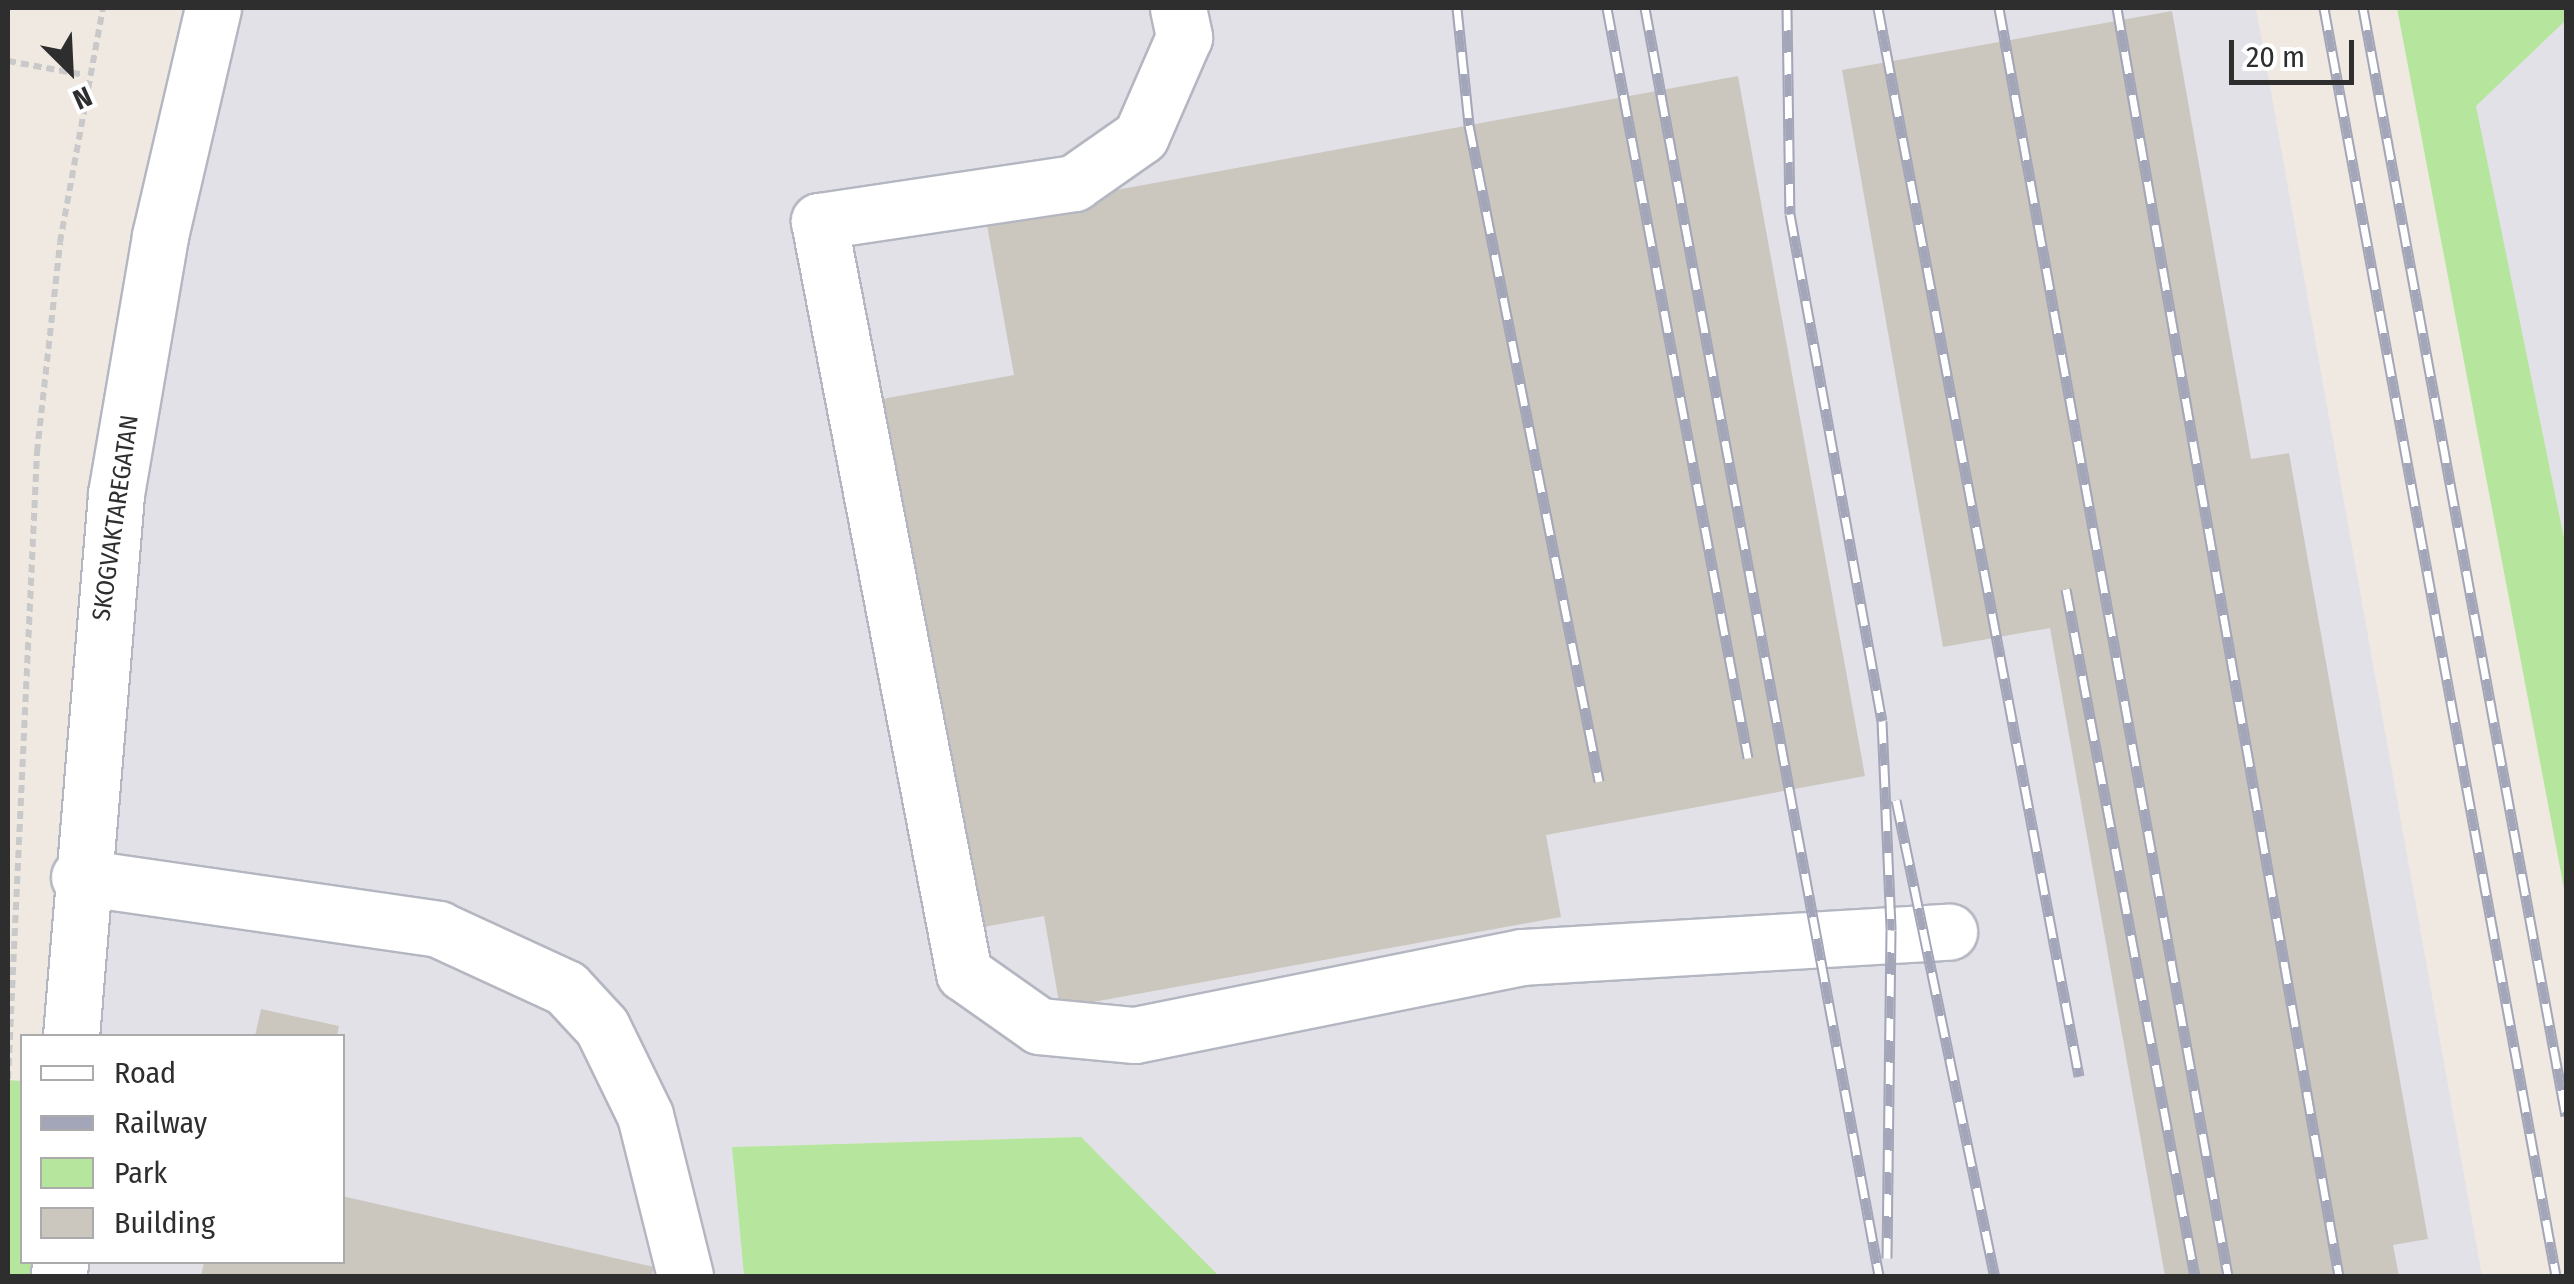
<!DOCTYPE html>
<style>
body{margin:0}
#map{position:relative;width:2574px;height:1284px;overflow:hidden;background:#efe9e1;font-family:"Fira Sans Condensed",sans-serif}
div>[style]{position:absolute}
.industrial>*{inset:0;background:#e3e1e8}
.green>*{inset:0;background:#b6e59e}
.building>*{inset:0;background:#cbc7bf}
.path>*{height:6px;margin-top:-3px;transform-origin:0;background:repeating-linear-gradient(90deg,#c9c9c9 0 8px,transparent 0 13px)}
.roads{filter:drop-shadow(2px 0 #b4b7c1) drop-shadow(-2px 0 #b4b7c1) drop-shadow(0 2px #b4b7c1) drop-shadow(0 -2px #b4b7c1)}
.minor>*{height:55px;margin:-27.5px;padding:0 27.5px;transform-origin:27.5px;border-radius:27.5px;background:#fff}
.rail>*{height:11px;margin-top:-5.5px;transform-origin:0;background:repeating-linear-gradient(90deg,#fff 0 22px,#a3a6b8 0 44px);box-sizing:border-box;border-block:2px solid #a3a6b8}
span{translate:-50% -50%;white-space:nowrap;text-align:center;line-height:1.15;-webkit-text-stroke:9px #fff;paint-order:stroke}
.street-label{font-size:25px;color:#2e2e2e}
.frame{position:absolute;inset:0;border:10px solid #2e2e2e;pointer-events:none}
.legend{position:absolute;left:20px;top:1034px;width:325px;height:230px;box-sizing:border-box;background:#fff;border:2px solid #ababab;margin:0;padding:12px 18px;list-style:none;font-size:30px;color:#2e2e2e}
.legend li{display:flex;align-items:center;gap:20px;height:50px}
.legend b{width:50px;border:2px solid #ababab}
.north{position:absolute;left:20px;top:20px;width:100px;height:100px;-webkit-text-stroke:8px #fff;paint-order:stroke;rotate:156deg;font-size:28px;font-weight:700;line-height:40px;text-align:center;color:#2e2e2e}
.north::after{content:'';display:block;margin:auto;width:35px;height:45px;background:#2e2e2e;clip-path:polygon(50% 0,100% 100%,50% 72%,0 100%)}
.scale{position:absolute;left:2229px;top:40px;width:125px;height:45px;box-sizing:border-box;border:5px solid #2e2e2e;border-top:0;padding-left:12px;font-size:30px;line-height:35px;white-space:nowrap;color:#2e2e2e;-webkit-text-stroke:8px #fff;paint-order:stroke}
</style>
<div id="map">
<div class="industrial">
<i style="clip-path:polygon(224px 8px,2256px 8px,2482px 1276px,1219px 1276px,1080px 1137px,732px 1147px,744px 1276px,71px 1276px,71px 1262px,342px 1262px,342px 1036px,79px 1036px,118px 524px)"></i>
<i style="clip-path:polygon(2566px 20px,2566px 548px,2475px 106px)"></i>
</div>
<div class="green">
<i style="clip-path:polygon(2397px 8px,2566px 8px,2566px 20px,2476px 106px,2566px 548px,2566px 899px)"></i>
<i style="clip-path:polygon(8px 1080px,22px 1081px,22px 1262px,72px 1262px,72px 1276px,8px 1276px)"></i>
<i style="clip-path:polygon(1081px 1137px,1219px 1276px,744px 1276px,732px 1147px)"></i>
</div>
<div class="building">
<i style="clip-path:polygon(2172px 11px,2251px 459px,2289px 453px,2428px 1239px,2393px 1245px,2399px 1276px,2165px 1276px,2050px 628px,1943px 647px,1842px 70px)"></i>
<i style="clip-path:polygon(1738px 76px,1865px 776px,1546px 835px,1561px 917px,1060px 1008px,1044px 916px,978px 928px,882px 399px,1014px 375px,985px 214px)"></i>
<i style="clip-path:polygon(261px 1009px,339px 1026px,337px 1036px,255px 1036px)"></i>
<i style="clip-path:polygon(342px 1196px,654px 1267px,652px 1276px,201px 1276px,204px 1262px,342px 1262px)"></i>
</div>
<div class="path">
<i style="left:8px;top:61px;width:78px;rotate:10.3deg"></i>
<i style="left:8px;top:1079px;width:628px;rotate:-87.35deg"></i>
<i style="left:37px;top:452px;width:211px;rotate:-83.7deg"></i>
<i style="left:60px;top:242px;width:238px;rotate:-79.6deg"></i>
</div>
<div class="roads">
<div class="minor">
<i style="left:1178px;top:8px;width:30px;rotate:78deg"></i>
<i style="left:1184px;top:37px;width:108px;rotate:113.5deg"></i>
<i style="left:1141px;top:136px;width:82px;rotate:145deg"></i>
<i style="left:1074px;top:183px;width:258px;rotate:171.5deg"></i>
<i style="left:819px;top:221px;width:766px;rotate:79.09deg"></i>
<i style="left:964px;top:973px;width:92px;rotate:35.2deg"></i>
<i style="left:1039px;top:1026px;width:96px;rotate:5.4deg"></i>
<i style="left:1135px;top:1035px;width:395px;rotate:-11.4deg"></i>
<i style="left:1522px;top:957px;width:428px;rotate:-3.4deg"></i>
<i style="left:79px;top:877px;width:363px;rotate:8.2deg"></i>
<i style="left:438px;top:929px;width:141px;rotate:24.7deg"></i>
<i style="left:566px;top:988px;width:53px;rotate:47.3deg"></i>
<i style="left:602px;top:1027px;width:98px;rotate:64deg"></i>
<i style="left:645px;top:1115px;width:166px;rotate:76deg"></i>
<i style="left:71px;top:1036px;width:544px;rotate:-85.25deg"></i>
<i style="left:116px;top:494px;width:262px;rotate:-80.3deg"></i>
<i style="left:160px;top:236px;width:234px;rotate:-76.9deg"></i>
<i style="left:59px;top:1276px;width:14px;rotate:-86deg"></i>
</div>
</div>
<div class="rail">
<i style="left:1457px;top:8px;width:118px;rotate:84.1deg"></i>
<i style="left:1469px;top:125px;width:669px;rotate:78.79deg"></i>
<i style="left:1607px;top:8px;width:763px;rotate:79.35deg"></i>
<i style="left:1645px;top:8px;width:1289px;rotate:79.54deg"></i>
<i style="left:1787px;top:8px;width:206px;rotate:89.2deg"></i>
<i style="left:1790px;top:214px;width:515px;rotate:79.72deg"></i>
<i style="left:1882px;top:721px;width:209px;rotate:87.5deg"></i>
<i style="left:1891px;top:930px;width:328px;rotate:90.7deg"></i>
<i style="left:1878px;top:8px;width:1087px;rotate:79.34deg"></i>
<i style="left:1999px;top:8px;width:1289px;rotate:79.76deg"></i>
<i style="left:2117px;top:8px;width:1287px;rotate:80.07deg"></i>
<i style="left:2324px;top:8px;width:1289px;rotate:79.63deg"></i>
<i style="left:2363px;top:8px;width:1126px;rotate:79.62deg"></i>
<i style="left:2066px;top:589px;width:699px;rotate:79.37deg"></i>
<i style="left:1896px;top:800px;width:486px;rotate:78.3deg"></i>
</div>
<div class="street-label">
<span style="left:116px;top:518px;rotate:-82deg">SKOGVAKTAREGATAN</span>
</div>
<div class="frame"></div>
<ul class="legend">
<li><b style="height:12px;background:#fff"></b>Road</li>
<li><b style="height:12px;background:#a3a6b8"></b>Railway</li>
<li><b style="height:28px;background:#b6e59e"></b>Park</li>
<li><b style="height:28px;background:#cbc7bf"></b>Building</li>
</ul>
<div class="north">N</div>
<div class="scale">20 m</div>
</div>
